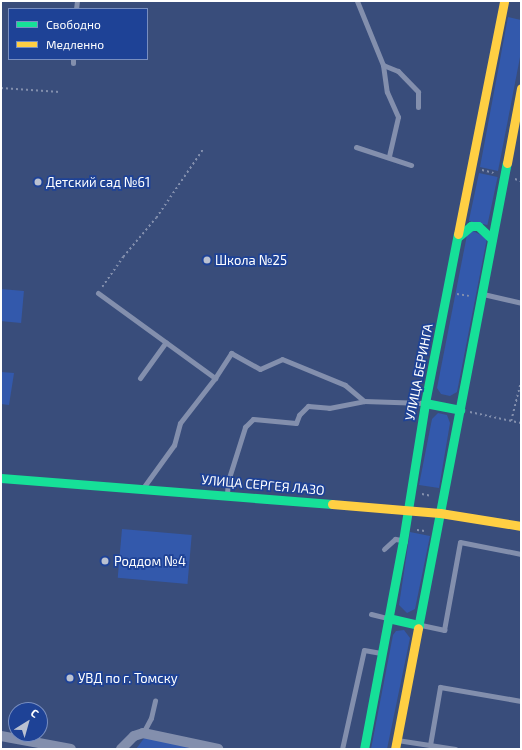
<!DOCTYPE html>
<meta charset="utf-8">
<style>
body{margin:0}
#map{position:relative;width:522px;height:750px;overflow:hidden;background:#394d7b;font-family:"Exo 2",sans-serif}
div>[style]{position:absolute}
.green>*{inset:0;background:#3359ac;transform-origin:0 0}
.path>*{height:1.5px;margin-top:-0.75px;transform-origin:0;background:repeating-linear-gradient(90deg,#838fad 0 2px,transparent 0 5px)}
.lane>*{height:5px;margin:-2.5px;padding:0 2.5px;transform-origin:2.5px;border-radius:2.5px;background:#838fad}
.street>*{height:10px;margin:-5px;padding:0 5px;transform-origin:5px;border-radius:5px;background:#838fad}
.fast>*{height:9px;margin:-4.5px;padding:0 4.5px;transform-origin:4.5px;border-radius:4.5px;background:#16e098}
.slow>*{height:9px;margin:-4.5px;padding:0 4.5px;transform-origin:4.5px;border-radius:4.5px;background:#ffcf43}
.dots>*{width:11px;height:11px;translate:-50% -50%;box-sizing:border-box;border:2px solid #1e4296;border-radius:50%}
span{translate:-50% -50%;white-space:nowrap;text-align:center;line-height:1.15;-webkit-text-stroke:3.5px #1e4296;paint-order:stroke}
.poi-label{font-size:13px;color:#fff}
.left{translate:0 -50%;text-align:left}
.street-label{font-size:13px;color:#fff}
.frame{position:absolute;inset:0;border:2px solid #fff;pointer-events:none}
.legend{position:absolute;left:8px;top:8px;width:140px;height:52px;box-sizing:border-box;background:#1e4296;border:1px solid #788ec0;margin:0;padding:5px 7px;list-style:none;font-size:12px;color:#fff}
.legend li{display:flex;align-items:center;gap:8px;height:20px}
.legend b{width:20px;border:1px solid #788ec0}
.north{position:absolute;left:8px;top:702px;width:40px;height:40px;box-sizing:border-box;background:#1e4296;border:1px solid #788ec0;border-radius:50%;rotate:37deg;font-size:11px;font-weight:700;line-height:16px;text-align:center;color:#fff}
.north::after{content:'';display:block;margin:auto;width:14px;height:18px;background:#bac1d1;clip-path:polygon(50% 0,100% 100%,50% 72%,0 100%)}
</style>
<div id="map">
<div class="green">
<i style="clip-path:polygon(508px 17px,521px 20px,521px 52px,498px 171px,480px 167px)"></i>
<i style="left:479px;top:173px;width:19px;height:49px;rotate:12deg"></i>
<i style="clip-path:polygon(473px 231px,487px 238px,457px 392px,450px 396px,441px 394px,437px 388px,467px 235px)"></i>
<i style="left:1px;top:289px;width:23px;height:32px;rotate:5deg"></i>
<i style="clip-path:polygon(1px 372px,14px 373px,9px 405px,1px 404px)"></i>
<i style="clip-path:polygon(438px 413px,447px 415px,450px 423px,439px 488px,419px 485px,432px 419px)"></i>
<i style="left:122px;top:529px;width:70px;height:49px;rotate:5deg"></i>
<i style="clip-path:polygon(410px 532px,430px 536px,415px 609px,407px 613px,399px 605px)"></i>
<i style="clip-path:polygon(404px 630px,410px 638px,387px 749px,371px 749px,393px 635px,396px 631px)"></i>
<i style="clip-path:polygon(145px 737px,197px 749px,136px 749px)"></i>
</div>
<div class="path">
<i style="left:1px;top:88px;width:59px;rotate:3.9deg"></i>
<i style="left:482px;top:170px;width:12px;rotate:14deg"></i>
<i style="left:515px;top:179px;width:6px;rotate:18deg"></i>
<i style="left:102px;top:287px;width:37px;rotate:-55deg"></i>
<i style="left:123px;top:257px;width:51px;rotate:-49.8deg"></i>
<i style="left:156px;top:218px;width:83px;rotate:-55.7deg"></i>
<i style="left:457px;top:294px;width:12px;rotate:9deg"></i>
<i style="left:470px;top:412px;width:52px;rotate:12.2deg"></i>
<i style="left:511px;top:421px;width:38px;rotate:-76deg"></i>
<i style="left:422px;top:494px;width:10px;rotate:11deg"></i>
<i style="left:417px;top:530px;width:8px;rotate:7deg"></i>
</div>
<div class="lane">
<i style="left:357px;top:1px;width:69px;rotate:67.9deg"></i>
<i style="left:383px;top:65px;width:16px;rotate:22deg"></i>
<i style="left:398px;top:71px;width:29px;rotate:46deg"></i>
<i style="left:418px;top:92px;width:15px;rotate:90deg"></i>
<i style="left:76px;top:9px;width:8px;rotate:-83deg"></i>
<i style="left:73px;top:63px;width:4px;rotate:-90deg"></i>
<i style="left:383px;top:65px;width:27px;rotate:82deg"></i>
<i style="left:387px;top:92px;width:27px;rotate:66deg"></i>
<i style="left:398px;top:117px;width:40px;rotate:103deg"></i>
<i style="left:356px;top:147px;width:58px;rotate:18.1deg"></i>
<i style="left:98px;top:293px;width:145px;rotate:36deg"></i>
<i style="left:215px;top:378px;width:57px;rotate:127.9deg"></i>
<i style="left:180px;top:423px;width:23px;rotate:105deg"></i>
<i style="left:174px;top:445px;width:53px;rotate:125.8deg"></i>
<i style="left:483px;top:294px;width:39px;rotate:13deg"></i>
<i style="left:140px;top:378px;width:44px;rotate:-54.2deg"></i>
<i style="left:215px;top:378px;width:30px;rotate:-57deg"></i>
<i style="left:231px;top:353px;width:33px;rotate:29deg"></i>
<i style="left:260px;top:369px;width:24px;rotate:-24deg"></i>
<i style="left:282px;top:359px;width:68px;rotate:22.4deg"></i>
<i style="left:345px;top:385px;width:25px;rotate:40deg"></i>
<i style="left:227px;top:494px;width:13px;rotate:-86deg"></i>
<i style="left:228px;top:481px;width:57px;rotate:-72.5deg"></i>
<i style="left:245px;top:427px;width:11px;rotate:-45deg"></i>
<i style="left:253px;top:419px;width:43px;rotate:5.3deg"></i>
<i style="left:296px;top:423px;width:9px;rotate:-69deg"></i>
<i style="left:299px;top:415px;width:13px;rotate:-45deg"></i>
<i style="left:308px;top:406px;width:21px;rotate:5deg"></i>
<i style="left:329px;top:408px;width:36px;rotate:-11deg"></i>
<i style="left:364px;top:401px;width:60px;rotate:1.9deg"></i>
<i style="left:384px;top:549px;width:15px;rotate:-42deg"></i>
<i style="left:395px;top:539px;width:7px;rotate:8deg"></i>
<i style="left:371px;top:614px;width:16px;rotate:14deg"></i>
<i style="left:421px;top:625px;width:24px;rotate:12deg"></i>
<i style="left:444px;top:630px;width:89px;rotate:-79.7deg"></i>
<i style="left:460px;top:542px;width:62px;rotate:11.1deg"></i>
<i style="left:143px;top:733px;width:17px;rotate:-62deg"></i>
<i style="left:151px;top:718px;width:18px;rotate:-77deg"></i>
<i style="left:397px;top:740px;width:59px;rotate:8.8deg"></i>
<i style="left:430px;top:745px;width:59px;rotate:-80.2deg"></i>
<i style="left:440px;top:687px;width:82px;rotate:9.8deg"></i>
<i style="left:342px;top:749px;width:101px;rotate:-77.5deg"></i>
<i style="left:364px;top:650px;width:17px;rotate:10deg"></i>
</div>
<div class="street">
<i style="left:1px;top:736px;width:71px;rotate:10.5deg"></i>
<i style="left:121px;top:749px;width:18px;rotate:-45deg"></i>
<i style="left:134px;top:736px;width:9px;rotate:-18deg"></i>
<i style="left:143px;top:733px;width:77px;rotate:12deg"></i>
</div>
<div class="fast">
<i style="left:459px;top:236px;width:16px;rotate:-40deg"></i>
<i style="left:471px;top:226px;width:7px"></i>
<i style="left:478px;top:226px;width:19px;rotate:43deg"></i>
<i style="left:425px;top:403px;width:36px;rotate:11deg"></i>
<i style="left:1px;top:478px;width:332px;rotate:4.5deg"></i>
<i style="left:388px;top:618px;width:32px;rotate:13deg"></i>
<i style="left:418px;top:628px;width:473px;rotate:-79.2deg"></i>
<i style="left:364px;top:749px;width:212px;rotate:-79.4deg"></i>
<i style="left:403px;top:541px;width:140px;rotate:-80.9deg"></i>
<i style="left:425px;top:403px;width:172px;rotate:-79deg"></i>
</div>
<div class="slow">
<i style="left:507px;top:163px;width:76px;rotate:-79.4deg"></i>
<i style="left:458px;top:234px;width:237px;rotate:-78.8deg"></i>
<i style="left:332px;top:504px;width:108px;rotate:4.8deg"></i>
<i style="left:440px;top:513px;width:82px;rotate:9.1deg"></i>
<i style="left:395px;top:749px;width:123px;rotate:-79.2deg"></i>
</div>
<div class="dots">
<i style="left:38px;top:182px;background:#bac1d1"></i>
<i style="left:207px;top:260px;background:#bac1d1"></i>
<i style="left:105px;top:561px;background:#bac1d1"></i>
<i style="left:70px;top:678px;background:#bac1d1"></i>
</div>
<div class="poi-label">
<span class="left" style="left:46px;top:182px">Детский сад №61</span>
<span class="left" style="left:215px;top:260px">Школа №25</span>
<span class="left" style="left:114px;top:561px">Роддом №4</span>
<span class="left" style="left:78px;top:678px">УВД по г. Томску</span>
</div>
<div class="street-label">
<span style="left:419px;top:372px;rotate:-79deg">УЛИЦА БЕРИНГА</span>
<span style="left:263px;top:485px;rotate:5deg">УЛИЦА СЕРГЕЯ ЛАЗО</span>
</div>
<div class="frame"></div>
<ul class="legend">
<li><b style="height:5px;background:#16e098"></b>Свободно</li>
<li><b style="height:5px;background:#ffcf43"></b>Медленно</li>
</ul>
<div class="north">С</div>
</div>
